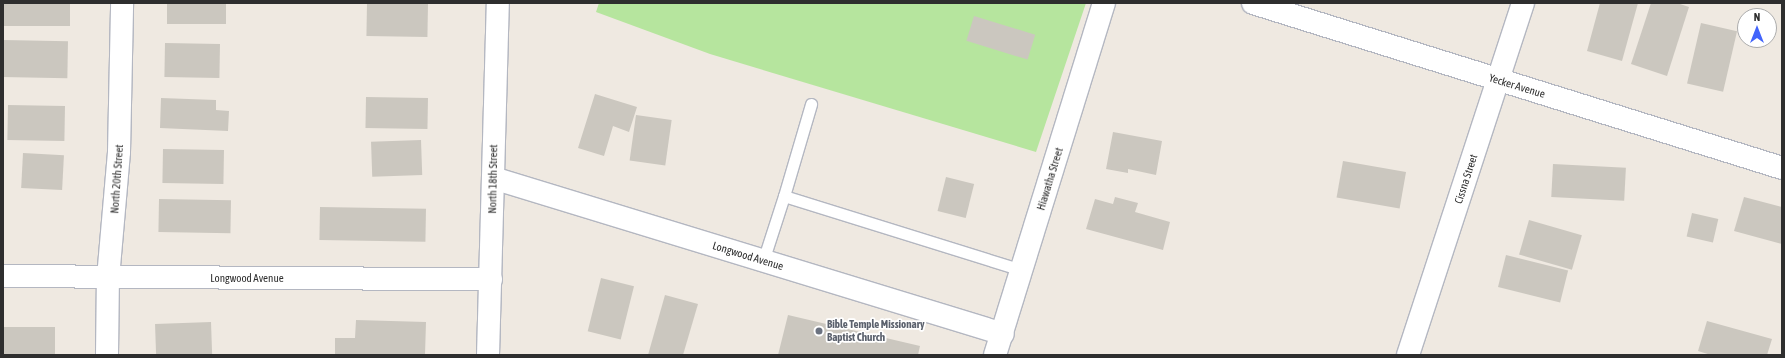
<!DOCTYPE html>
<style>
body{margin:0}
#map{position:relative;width:1785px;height:358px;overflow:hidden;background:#efe9e1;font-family:"Asap Condensed",sans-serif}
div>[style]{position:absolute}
.green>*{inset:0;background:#b6e59e}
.building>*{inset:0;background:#cbc7bf;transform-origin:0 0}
.roads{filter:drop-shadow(1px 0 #b4b7c1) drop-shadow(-1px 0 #b4b7c1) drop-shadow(0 1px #b4b7c1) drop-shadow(0 -1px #b4b7c1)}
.service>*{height:11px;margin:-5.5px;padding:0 5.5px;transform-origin:5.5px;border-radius:5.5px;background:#fff}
.minor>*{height:22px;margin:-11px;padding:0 11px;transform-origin:11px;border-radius:11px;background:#fff}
.secondary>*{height:22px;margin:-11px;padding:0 11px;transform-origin:11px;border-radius:11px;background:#fff}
.dots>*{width:11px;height:11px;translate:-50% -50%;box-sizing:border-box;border:2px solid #fff;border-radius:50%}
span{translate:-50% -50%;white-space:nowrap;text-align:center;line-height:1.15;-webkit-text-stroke:3.5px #fff;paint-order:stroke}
.street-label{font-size:11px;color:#2e2e2e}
.worship-label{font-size:11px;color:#5b616d;font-weight:700}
.left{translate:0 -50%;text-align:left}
.frame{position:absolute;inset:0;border:4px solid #2e2e2e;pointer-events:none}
.north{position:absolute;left:1737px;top:8px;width:40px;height:40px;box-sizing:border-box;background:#fff;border:1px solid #ababab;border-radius:50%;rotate:0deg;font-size:11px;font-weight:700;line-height:16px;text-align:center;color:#2e2e2e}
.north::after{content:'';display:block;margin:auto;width:14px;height:18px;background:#4264fb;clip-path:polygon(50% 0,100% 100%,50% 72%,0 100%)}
</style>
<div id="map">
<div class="green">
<i style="clip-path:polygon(599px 3px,1086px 3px,1036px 152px,710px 54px,596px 12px)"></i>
</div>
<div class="building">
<i style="left:3px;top:3px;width:67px;height:23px"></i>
<i style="left:167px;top:3px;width:59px;height:21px"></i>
<i style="left:367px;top:3px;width:61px;height:33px;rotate:1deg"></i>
<i style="clip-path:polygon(1600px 3px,1638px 3px,1622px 61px,1587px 51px)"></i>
<i style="clip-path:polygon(1651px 3px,1677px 3px,1689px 7px,1667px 76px,1631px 64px)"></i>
<i style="left:974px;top:16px;width:64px;height:26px;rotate:17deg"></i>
<i style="left:1701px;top:23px;width:37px;height:62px;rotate:13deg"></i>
<i style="left:3px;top:40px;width:65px;height:37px;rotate:1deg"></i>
<i style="left:165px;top:43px;width:55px;height:34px;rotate:1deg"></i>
<i style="clip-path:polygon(595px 94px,637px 107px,629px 132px,613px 126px,604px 156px,578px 148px)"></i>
<i style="left:366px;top:97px;width:62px;height:31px;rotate:1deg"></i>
<i style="clip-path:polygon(161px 98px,216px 100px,216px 110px,229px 111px,228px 131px,160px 128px)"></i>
<i style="left:8px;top:105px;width:57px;height:35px;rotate:1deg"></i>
<i style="left:636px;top:115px;width:36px;height:46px;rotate:8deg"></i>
<i style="clip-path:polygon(1113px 132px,1162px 141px,1156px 175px,1128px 169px,1128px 173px,1106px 169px)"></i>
<i style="left:421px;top:140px;width:35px;height:50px;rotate:88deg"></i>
<i style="left:163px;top:149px;width:61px;height:34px;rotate:1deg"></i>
<i style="left:23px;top:153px;width:41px;height:35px;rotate:3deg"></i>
<i style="left:1343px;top:161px;width:64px;height:37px;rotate:10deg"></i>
<i style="left:1553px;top:164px;width:73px;height:33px;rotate:3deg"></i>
<i style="left:946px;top:177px;width:29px;height:35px;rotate:14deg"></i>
<i style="clip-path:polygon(1115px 197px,1138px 203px,1135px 212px,1170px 222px,1163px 250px,1086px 229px,1095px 199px,1113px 204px)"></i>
<i style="clip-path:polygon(1744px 197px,1782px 207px,1782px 244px,1734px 231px)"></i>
<i style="left:159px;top:199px;width:72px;height:33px;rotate:1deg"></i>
<i style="left:320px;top:207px;width:106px;height:33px;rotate:1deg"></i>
<i style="left:1692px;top:213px;width:27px;height:24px;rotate:13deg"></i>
<i style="left:1529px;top:220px;width:55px;height:36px;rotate:16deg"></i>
<i style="left:1506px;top:255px;width:64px;height:33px;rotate:14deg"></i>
<i style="left:601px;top:278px;width:34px;height:55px;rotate:14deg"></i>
<i style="clip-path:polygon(665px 295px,698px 304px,683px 355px,648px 355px)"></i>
<i style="clip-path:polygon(788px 315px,920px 346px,918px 355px,778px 355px)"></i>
<i style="clip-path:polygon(356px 320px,426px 322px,425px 355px,335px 355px,335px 338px,355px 338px)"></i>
<i style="clip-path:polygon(1707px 321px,1772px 339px,1767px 355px,1711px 355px,1698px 351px)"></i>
<i style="left:211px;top:322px;width:32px;height:56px;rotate:88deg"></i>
<i style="left:3px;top:327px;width:52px;height:28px"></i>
</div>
<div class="roads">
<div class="service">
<i style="left:784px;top:196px;width:96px;rotate:-73.6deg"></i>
<i style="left:763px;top:261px;width:68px;rotate:-72.1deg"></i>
<i style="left:784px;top:196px;width:249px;rotate:17.3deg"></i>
</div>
<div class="minor">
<i style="left:1253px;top:3px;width:554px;rotate:17.32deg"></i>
<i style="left:493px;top:178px;width:533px;rotate:17.01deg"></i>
<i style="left:3px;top:276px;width:488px;rotate:0.4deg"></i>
<i style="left:107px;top:355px;width:77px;rotate:-89.3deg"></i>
<i style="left:108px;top:278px;width:126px;rotate:-85deg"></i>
<i style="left:119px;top:152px;width:149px;rotate:-88.8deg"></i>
<i style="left:995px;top:355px;width:368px;rotate:-72.8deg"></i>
<i style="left:1408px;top:355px;width:370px;rotate:-71.9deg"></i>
</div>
<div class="secondary">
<i style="left:488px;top:355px;width:352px;rotate:-88.4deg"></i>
</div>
</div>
<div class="dots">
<i style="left:819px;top:331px;background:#6b7280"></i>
</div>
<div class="street-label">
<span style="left:1517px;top:86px;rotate:17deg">Yecker Avenue</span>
<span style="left:117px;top:179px;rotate:-86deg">North 20th Street</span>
<span style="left:493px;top:179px;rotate:-89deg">North 18th Street</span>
<span style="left:1050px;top:179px;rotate:-73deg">Hiawatha Street</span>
<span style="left:1466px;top:179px;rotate:-72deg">Cissna Street</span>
<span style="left:748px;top:256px;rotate:17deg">Longwood Avenue</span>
<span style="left:247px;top:278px">Longwood Avenue</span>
</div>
<div class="worship-label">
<span class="left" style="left:827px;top:331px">Bible Temple Missionary<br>Baptist Church</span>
</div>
<div class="frame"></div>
<div class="north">N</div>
</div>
